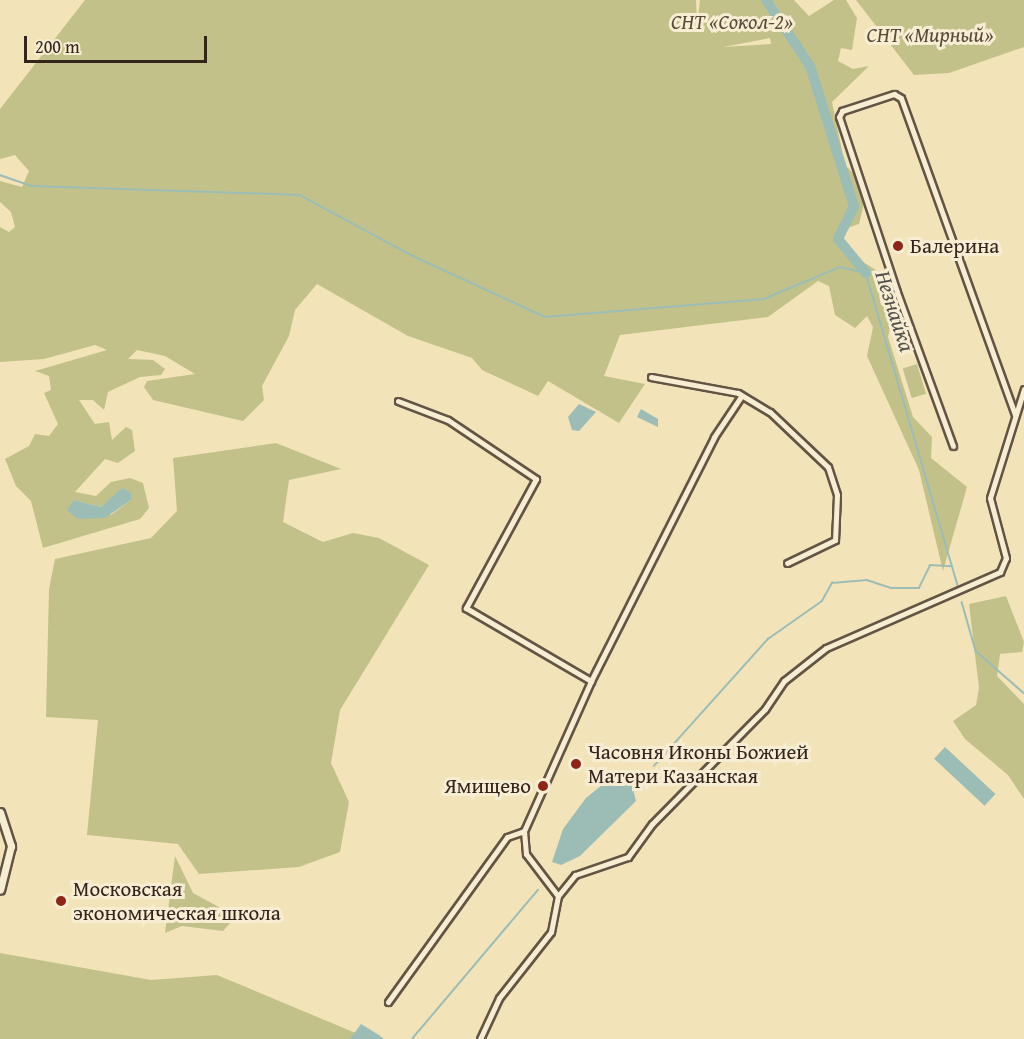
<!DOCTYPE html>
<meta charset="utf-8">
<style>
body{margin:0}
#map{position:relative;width:1024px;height:1039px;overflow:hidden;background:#f2e3b9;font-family:"Gentium Book Plus",serif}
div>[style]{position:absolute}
.green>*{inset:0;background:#c2c18a;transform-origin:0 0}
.water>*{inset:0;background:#9cbdb5;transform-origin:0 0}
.stream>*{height:1.5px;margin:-0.75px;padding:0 0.75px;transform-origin:0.75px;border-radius:0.75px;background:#9cbdb5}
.river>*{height:10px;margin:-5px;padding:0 5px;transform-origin:5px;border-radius:5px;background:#9cbdb5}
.roads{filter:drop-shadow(2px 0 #635443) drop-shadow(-2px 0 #635443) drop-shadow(0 2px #635443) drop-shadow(0 -2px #635443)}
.street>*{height:5px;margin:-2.5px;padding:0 2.5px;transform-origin:2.5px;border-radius:2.5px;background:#f7edd2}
.secondary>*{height:7px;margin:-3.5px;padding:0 3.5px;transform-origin:3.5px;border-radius:3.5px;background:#f7edd2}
.dots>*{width:16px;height:16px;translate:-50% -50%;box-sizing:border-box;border:3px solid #f7edd2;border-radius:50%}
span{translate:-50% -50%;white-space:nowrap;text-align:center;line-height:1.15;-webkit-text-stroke:6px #f7edd2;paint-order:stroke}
.park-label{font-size:21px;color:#574b38;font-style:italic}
.poi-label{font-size:21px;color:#33241c}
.left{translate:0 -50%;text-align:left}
.right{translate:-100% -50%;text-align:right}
.water-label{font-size:22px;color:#52524a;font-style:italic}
.scale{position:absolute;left:24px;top:36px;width:183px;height:27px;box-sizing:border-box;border:3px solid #33241c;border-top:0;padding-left:8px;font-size:18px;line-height:21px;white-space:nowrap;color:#33241c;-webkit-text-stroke:4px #f7edd2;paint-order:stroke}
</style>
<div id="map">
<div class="green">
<i style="clip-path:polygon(evenodd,85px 0,696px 0,697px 27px,700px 0,794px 0,809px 16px,834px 0,846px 0,857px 18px,852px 50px,841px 48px,838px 61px,853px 69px,869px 66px,832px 102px,845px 165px,859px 179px,865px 199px,859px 224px,838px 231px,855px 257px,879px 272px,880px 303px,894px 306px,888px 337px,913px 417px,932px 437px,931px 458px,967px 487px,943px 571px,919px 470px,867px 356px,873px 327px,867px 316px,855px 328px,835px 315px,829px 286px,818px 281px,768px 317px,620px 335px,604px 376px,645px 384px,619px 423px,548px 381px,538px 396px,482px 370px,472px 358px,408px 336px,317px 284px,295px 310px,289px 336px,262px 386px,264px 400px,243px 421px,153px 400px,144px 387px,147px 381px,195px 374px,165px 356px,137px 350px,128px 359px,153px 360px,165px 369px,161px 375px,140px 377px,108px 392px,104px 410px,93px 400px,79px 400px,95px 424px,109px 422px,112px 440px,126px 427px,132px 430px,135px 451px,118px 463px,105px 459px,75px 492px,96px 496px,111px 482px,130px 478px,143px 483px,149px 508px,140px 519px,43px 548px,31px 501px,16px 486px,5px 459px,29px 446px,35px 434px,49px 436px,58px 424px,44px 393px,51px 390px,49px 376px,35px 371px,107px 350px,95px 345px,44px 359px,0 362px,0 227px,9px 232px,15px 227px,11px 212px,0 202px,0 181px,22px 187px,29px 171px,15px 155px,0 159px,0 109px,85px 0,770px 38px,771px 44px,723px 47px,770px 38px,85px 0,112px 498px,131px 500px,111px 515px,74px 500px,101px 507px,112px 498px)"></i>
<i style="clip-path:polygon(856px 0,1024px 0,1024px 47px,949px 73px,914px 75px)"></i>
<i style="left:917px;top:364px;width:31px;height:15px;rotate:73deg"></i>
<i style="clip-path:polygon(276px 443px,341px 469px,289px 480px,283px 522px,323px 542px,353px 533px,379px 538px,429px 565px,340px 710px,331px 763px,349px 802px,340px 852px,299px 867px,199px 874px,178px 844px,87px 835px,98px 720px,46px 717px,49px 589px,55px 559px,151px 538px,177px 511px,173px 458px)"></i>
<i style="clip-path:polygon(1006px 596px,1024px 642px,1022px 652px,1000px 654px,997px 676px,1024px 704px,1024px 799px,1008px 775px,965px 739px,953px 721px,976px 705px,979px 688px,969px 604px)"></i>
<i style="clip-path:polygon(175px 856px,193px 893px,228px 912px,231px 922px,223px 931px,182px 926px,165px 933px)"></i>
<i style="clip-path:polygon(0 953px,151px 980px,217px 975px,370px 1039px,0 1039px)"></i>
</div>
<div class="water">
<i style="clip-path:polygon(579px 404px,596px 412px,579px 431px,572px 430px,568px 417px)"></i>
<i style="clip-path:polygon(641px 409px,658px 419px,658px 427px,637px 417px)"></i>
<i style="clip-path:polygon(122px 488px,131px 493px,131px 500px,105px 518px,78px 519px,67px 510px,74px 500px,101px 507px)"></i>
<i style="left:945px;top:747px;width:69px;height:16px;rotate:43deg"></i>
<i style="clip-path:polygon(612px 777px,631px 782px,636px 801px,580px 856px,561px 865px,552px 862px,563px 829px,586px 798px)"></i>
<i style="clip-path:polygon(361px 1024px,379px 1035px,384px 1039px,350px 1039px)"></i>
</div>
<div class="stream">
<i style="left:0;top:175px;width:34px;rotate:19deg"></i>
<i style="left:32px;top:186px;width:268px;rotate:1.9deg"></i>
<i style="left:300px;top:195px;width:126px;rotate:28.4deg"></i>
<i style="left:411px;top:255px;width:148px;rotate:24.8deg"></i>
<i style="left:545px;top:317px;width:220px;rotate:-4.7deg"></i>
<i style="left:764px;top:299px;width:82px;rotate:-22.8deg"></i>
<i style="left:840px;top:267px;width:27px;rotate:13deg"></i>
<i style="left:866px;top:273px;width:325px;rotate:73.6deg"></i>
<i style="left:962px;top:602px;width:51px;rotate:74.1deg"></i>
<i style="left:976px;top:651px;width:64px;rotate:41.2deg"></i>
<i style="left:654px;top:766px;width:171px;rotate:-48.1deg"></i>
<i style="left:768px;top:639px;width:66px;rotate:-35.1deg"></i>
<i style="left:822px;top:601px;width:21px;rotate:-61deg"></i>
<i style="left:832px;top:583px;width:35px;rotate:-5deg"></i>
<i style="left:867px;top:580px;width:26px;rotate:18deg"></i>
<i style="left:892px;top:588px;width:27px"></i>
<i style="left:919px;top:588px;width:25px;rotate:-64deg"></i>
<i style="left:930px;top:565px;width:22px;rotate:3deg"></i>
<i style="left:412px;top:1039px;width:195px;rotate:-49.8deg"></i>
</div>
<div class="river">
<i style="left:766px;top:0;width:79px;rotate:56.3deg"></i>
<i style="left:810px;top:66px;width:147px;rotate:72.6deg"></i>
<i style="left:854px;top:206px;width:37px;rotate:116deg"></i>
<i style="left:838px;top:239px;width:44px;rotate:50.5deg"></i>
</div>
<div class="roads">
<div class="street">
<i style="left:651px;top:377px;width:88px;rotate:10.4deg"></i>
<i style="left:738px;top:393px;width:37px;rotate:31deg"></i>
<i style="left:770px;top:412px;width:80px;rotate:43.5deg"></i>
<i style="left:828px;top:467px;width:29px;rotate:72deg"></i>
<i style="left:837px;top:495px;width:45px;rotate:92.5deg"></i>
<i style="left:835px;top:540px;width:53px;rotate:154.4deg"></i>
<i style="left:398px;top:401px;width:53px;rotate:20.8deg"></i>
<i style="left:448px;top:420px;width:106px;rotate:33.8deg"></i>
<i style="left:536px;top:479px;width:147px;rotate:118.5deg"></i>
<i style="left:466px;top:608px;width:145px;rotate:30.3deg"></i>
<i style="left:953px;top:446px;width:164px;rotate:-110deg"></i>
<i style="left:897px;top:292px;width:184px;rotate:-108.3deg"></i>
<i style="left:839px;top:117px;width:7px;rotate:-63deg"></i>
<i style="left:842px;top:111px;width:55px;rotate:-18.1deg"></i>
<i style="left:894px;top:94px;width:8px;rotate:30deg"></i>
<i style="left:901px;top:98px;width:337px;rotate:70.2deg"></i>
<i style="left:558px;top:896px;width:53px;rotate:-127.3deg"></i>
<i style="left:526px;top:854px;width:23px;rotate:-95deg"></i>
<i style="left:524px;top:831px;width:164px;rotate:-65.9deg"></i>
<i style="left:591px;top:681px;width:273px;rotate:-63.2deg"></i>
<i style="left:714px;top:437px;width:47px;rotate:-56.3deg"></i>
<i style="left:388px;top:1002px;width:203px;rotate:-54.2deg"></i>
<i style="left:507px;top:837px;width:18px;rotate:-19deg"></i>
<i style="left:480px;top:1039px;width:45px;rotate:-65.1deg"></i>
<i style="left:499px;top:998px;width:84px;rotate:-51.8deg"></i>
<i style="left:551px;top:932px;width:37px;rotate:-79deg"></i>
<i style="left:558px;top:896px;width:27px;rotate:-51deg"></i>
<i style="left:575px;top:875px;width:56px;rotate:-18.8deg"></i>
<i style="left:628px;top:857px;width:41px;rotate:-54deg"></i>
<i style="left:652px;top:824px;width:161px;rotate:-45.5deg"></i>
<i style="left:765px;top:709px;width:34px;rotate:-56deg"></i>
<i style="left:784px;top:681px;width:53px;rotate:-38.2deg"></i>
<i style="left:826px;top:648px;width:190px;rotate:-23.6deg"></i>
<i style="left:1000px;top:572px;width:15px;rotate:-67deg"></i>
<i style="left:1006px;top:558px;width:62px;rotate:-104.9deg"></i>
<i style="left:990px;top:498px;width:114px;rotate:-72.7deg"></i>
</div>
<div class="secondary">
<i style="left:0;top:812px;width:36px;rotate:72deg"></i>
<i style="left:11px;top:846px;width:45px;rotate:104deg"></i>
</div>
</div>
<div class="dots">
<i style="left:898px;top:246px;background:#8f2418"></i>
<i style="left:576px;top:764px;background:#8f2418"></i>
<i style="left:543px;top:786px;background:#8f2418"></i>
<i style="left:61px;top:901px;background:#8f2418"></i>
</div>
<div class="park-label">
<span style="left:732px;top:22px">СНТ «Сокол-2»</span>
<span style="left:930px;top:35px">СНТ «Мирный»</span>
</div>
<div class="poi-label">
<span class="left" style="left:910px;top:246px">Балерина</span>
<span class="left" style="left:588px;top:764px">Часовня Иконы Божией<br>Матери Казанская</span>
<span class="right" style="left:531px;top:786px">Ямищево</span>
<span class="left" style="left:73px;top:901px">Московская<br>экономическая школа</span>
</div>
<div class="water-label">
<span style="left:895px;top:311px;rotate:72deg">Незнайка</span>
</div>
<div class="scale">200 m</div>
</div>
